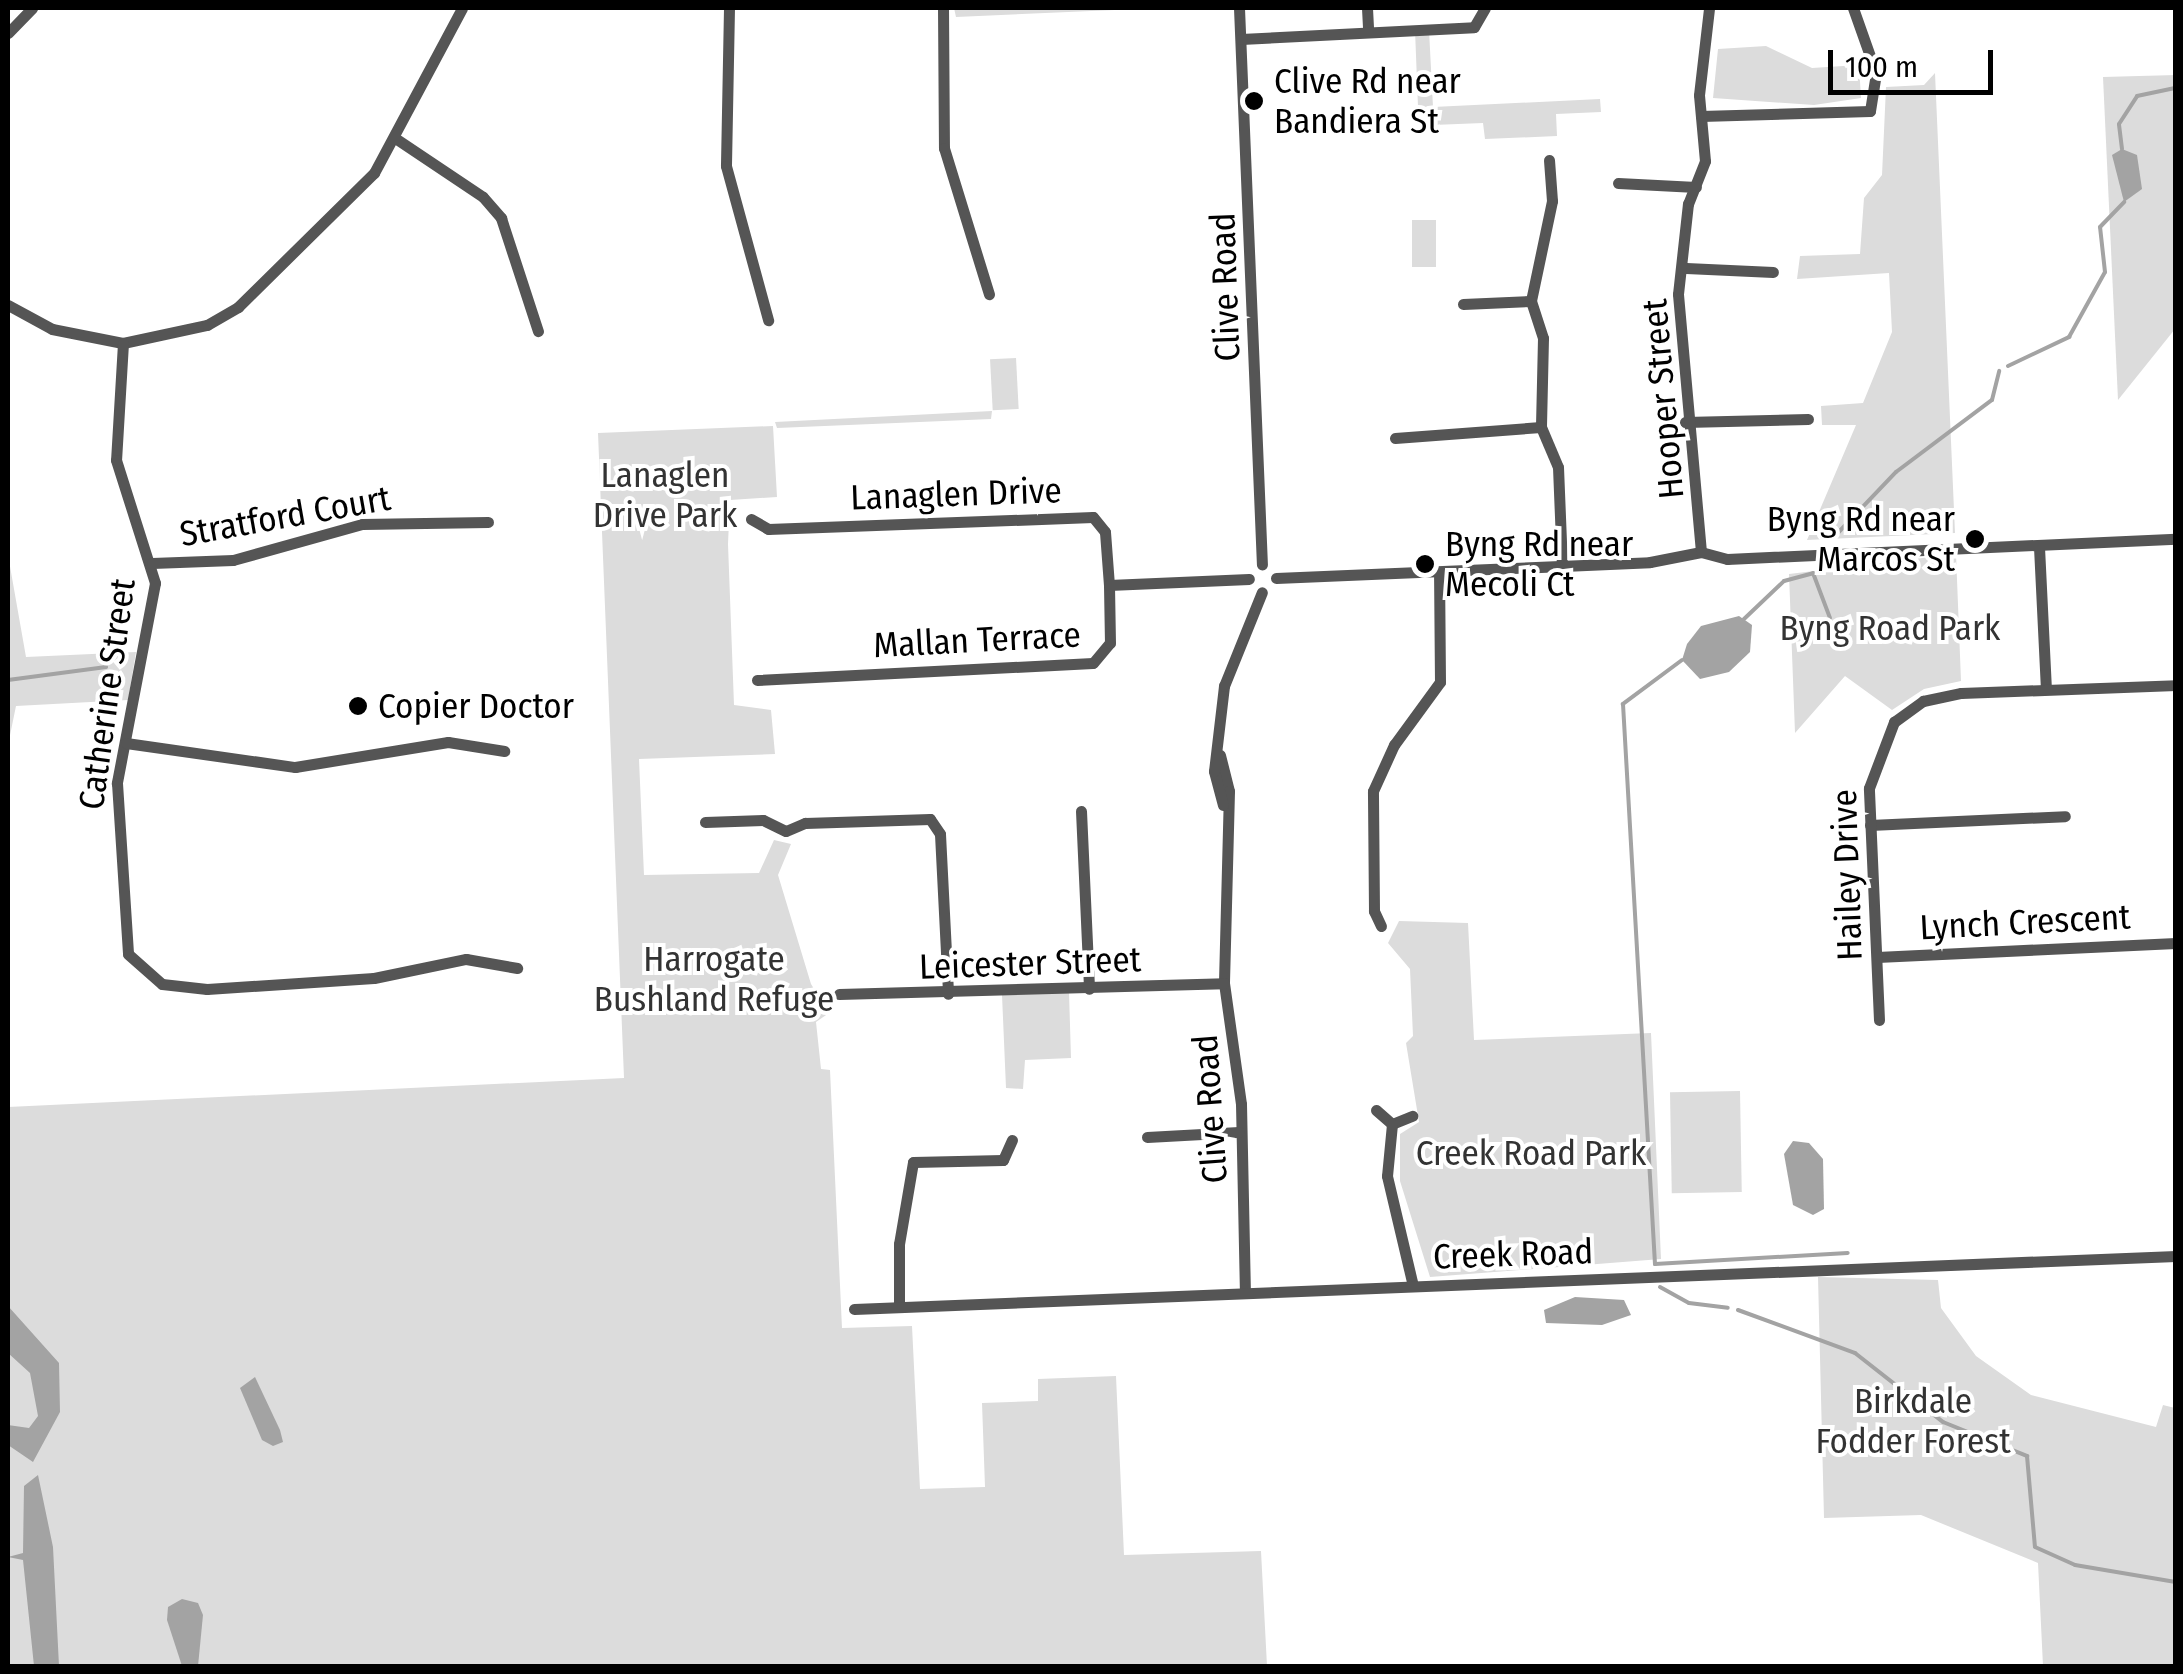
<!DOCTYPE html>
<style>
body{margin:0}
#map{position:relative;width:2183px;height:1674px;overflow:hidden;background:#fff;font-family:"Fira Sans Condensed",sans-serif}
div>[style]{position:absolute}
.green>*{inset:0;background:#dcdcdc;transform-origin:0 0}
.water>*{inset:0;background:#a3a3a3}
.stream>*{height:4px;margin:-2px;padding:0 2px;transform-origin:2px;border-radius:2px;background:#a3a3a3}
.minor>*{height:11px;margin:-5.5px;padding:0 5.5px;transform-origin:5.5px;border-radius:5.5px;background:#555}
.dots>*{width:28px;height:28px;translate:-50% -50%;box-sizing:border-box;border:5px solid #fff;border-radius:50%}
span{translate:-50% -50%;white-space:nowrap;text-align:center;line-height:1.15;-webkit-text-stroke:8px #fff;paint-order:stroke}
.poi-label{font-size:35px;color:#000}
.left{translate:0 -50%;text-align:left}
.right{translate:-100% -50%;text-align:right}
.street-label{font-size:35px;color:#000}
.park-label{font-size:35px;color:#333}
.frame{position:absolute;inset:0;border:10px solid #000;pointer-events:none}
.scale{position:absolute;left:1828px;top:50px;width:165px;height:45px;box-sizing:border-box;border:5px solid #000;border-top:0;padding-left:12px;font-size:30px;line-height:35px;white-space:nowrap;color:#000;-webkit-text-stroke:8px #fff;paint-order:stroke}
</style>
<div id="map">
<div class="green">
<i style="clip-path:polygon(954px 8px,1161px 8px,956px 17px)"></i>
<i style="clip-path:polygon(1415px 30px,1429px 30px,1433px 107px,1600px 99px,1601px 112px,1556px 114px,1557px 136px,1485px 139px,1483px 123px,1433px 125px,1433px 107px,1418px 107px)"></i>
<i style="clip-path:polygon(1766px 46px,1812px 68px,1859px 65px,1861px 98px,1814px 105px,1713px 98px,1718px 49px)"></i>
<i style="clip-path:polygon(1935px 73px,1955px 533px,1807px 540px,1856px 425px,1822px 425px,1821px 406px,1863px 403px,1892px 332px,1889px 273px,1797px 279px,1800px 256px,1860px 254px,1864px 198px,1882px 175px,1886px 87px,1924px 85px)"></i>
<i style="clip-path:polygon(2176px 75px,2175px 329px,2118px 400px,2103px 77px)"></i>
<i style="left:1412px;top:220px;width:24px;height:47px"></i>
<i style="left:1016px;top:358px;width:51px;height:26px;rotate:87deg"></i>
<i style="clip-path:polygon(992px 411px,991px 419px,777px 428px,775px 422px)"></i>
<i style="clip-path:polygon(773px 426px,777px 497px,730px 500px,728px 544px,734px 705px,771px 710px,775px 754px,639px 759px,644px 875px,759px 873px,774px 840px,791px 844px,778px 875px,811px 984px,829px 1013px,816px 1022px,821px 1069px,830px 1070px,842px 1328px,912px 1326px,920px 1489px,985px 1487px,982px 1403px,1038px 1401px,1038px 1379px,1116px 1376px,1124px 1555px,1261px 1551px,1267px 1666px,8px 1666px,8px 1107px,624px 1078px,598px 433px)"></i>
<i style="clip-path:polygon(1956px 554px,1961px 681px,1924px 689px,1892px 710px,1845px 676px,1795px 733px,1789px 574px)"></i>
<i style="clip-path:polygon(8px 555px,26px 657px,136px 652px,128px 700px,16px 706px,8px 745px)"></i>
<i style="clip-path:polygon(1399px 921px,1468px 923px,1474px 1040px,1651px 1033px,1661px 1259px,1430px 1277px,1400px 1181px,1400px 1134px,1419px 1122px,1406px 1043px,1413px 1036px,1410px 969px,1388px 943px)"></i>
<i style="clip-path:polygon(1069px 992px,1071px 1058px,1025px 1060px,1023px 1089px,1006px 1088px,1002px 995px)"></i>
<i style="left:1740px;top:1091px;width:101px;height:70px;rotate:89deg"></i>
<i style="clip-path:polygon(1818px 1277px,1938px 1280px,1941px 1308px,1976px 1356px,2031px 1395px,2156px 1427px,2163px 1405px,2175px 1408px,2175px 1666px,2043px 1666px,2038px 1563px,1921px 1515px,1824px 1518px)"></i>
</div>
<div class="water">
<i style="clip-path:polygon(2122px 149px,2137px 155px,2142px 189px,2124px 202px,2112px 155px)"></i>
<i style="clip-path:polygon(1739px 616px,1752px 625px,1750px 652px,1729px 672px,1700px 679px,1682px 660px,1687px 644px,1701px 626px)"></i>
<i style="clip-path:polygon(1793px 1141px,1809px 1143px,1823px 1159px,1824px 1209px,1813px 1215px,1793px 1205px,1784px 1154px)"></i>
<i style="clip-path:polygon(1575px 1297px,1624px 1300px,1631px 1315px,1602px 1325px,1546px 1323px,1544px 1310px)"></i>
<i style="clip-path:polygon(8px 1306px,59px 1363px,60px 1412px,33px 1462px,8px 1445px,8px 1425px,29px 1428px,38px 1416px,30px 1373px,8px 1353px)"></i>
<i style="clip-path:polygon(255px 1377px,280px 1430px,283px 1442px,273px 1446px,262px 1440px,240px 1388px)"></i>
<i style="clip-path:polygon(38px 1475px,53px 1547px,59px 1666px,34px 1666px,23px 1560px,8px 1557px,23px 1553px,24px 1486px)"></i>
<i style="clip-path:polygon(182px 1599px,198px 1603px,203px 1615px,198px 1666px,182px 1666px,167px 1620px,168px 1607px)"></i>
</div>
<div class="stream">
<i style="left:2122px;top:149px;width:25px;rotate:-97deg"></i>
<i style="left:2119px;top:124px;width:33px;rotate:-57deg"></i>
<i style="left:2137px;top:96px;width:40px;rotate:-12deg"></i>
<i style="left:2008px;top:366px;width:68px;rotate:-25.4deg"></i>
<i style="left:2069px;top:337px;width:74px;rotate:-61deg"></i>
<i style="left:2105px;top:272px;width:45px;rotate:-96.3deg"></i>
<i style="left:2100px;top:227px;width:35px;rotate:-46deg"></i>
<i style="left:1834px;top:537px;width:90px;rotate:-46.4deg"></i>
<i style="left:1896px;top:472px;width:120px;rotate:-36.9deg"></i>
<i style="left:1992px;top:400px;width:30px;rotate:-76deg"></i>
<i style="left:1744px;top:619px;width:55px;rotate:-43.5deg"></i>
<i style="left:1784px;top:581px;width:30px;rotate:-15deg"></i>
<i style="left:1813px;top:573px;width:48px;rotate:69.3deg"></i>
<i style="left:1682px;top:660px;width:74px;rotate:143.3deg"></i>
<i style="left:1623px;top:704px;width:561px;rotate:86.73deg"></i>
<i style="left:1655px;top:1264px;width:193px;rotate:-3.3deg"></i>
<i style="left:8px;top:680px;width:99px;rotate:-7.6deg"></i>
<i style="left:1660px;top:1287px;width:33px;rotate:29deg"></i>
<i style="left:1689px;top:1303px;width:39px;rotate:7deg"></i>
<i style="left:1738px;top:1310px;width:125px;rotate:20.2deg"></i>
<i style="left:1855px;top:1353px;width:112px;rotate:38.1deg"></i>
<i style="left:1943px;top:1422px;width:91px;rotate:22deg"></i>
<i style="left:2027px;top:1456px;width:91px;rotate:85deg"></i>
<i style="left:2035px;top:1547px;width:44px;rotate:24.2deg"></i>
<i style="left:2075px;top:1565px;width:102px;rotate:9.6deg"></i>
</div>
<div class="minor">
<i style="left:729px;top:8px;width:158px;rotate:91.1deg"></i>
<i style="left:726px;top:166px;width:160px;rotate:74.7deg"></i>
<i style="left:943px;top:8px;width:140px;rotate:89.6deg"></i>
<i style="left:944px;top:148px;width:153px;rotate:72.9deg"></i>
<i style="left:1239px;top:8px;width:557px;rotate:87.64deg"></i>
<i style="left:1367px;top:8px;width:21px;rotate:87deg"></i>
<i style="left:8px;top:33px;width:35px;rotate:-46deg"></i>
<i style="left:1241px;top:39px;width:233px;rotate:-2.9deg"></i>
<i style="left:1474px;top:27px;width:22px;rotate:-60deg"></i>
<i style="left:1701px;top:116px;width:169px;rotate:-1.7deg"></i>
<i style="left:1870px;top:111px;width:38px;rotate:-81deg"></i>
<i style="left:1876px;top:73px;width:69px;rotate:-109.5deg"></i>
<i style="left:398px;top:140px;width:102px;rotate:33.8deg"></i>
<i style="left:483px;top:197px;width:28px;rotate:49deg"></i>
<i style="left:501px;top:218px;width:119px;rotate:71.9deg"></i>
<i style="left:1549px;top:160px;width:41px;rotate:85.8deg"></i>
<i style="left:1552px;top:201px;width:102px;rotate:101.9deg"></i>
<i style="left:1531px;top:301px;width:39px;rotate:72deg"></i>
<i style="left:1543px;top:338px;width:89px;rotate:91.3deg"></i>
<i style="left:1541px;top:427px;width:43px;rotate:67deg"></i>
<i style="left:1558px;top:467px;width:98px;rotate:87.7deg"></i>
<i style="left:1618px;top:183px;width:78px;rotate:2.9deg"></i>
<i style="left:1686px;top:268px;width:87px;rotate:2.6deg"></i>
<i style="left:1463px;top:304px;width:68px;rotate:-2.5deg"></i>
<i style="left:8px;top:305px;width:50px;rotate:28.6deg"></i>
<i style="left:52px;top:329px;width:72px;rotate:11.2deg"></i>
<i style="left:123px;top:343px;width:86px;rotate:-12.1deg"></i>
<i style="left:207px;top:325px;width:36px;rotate:-30deg"></i>
<i style="left:238px;top:307px;width:191px;rotate:-44.6deg"></i>
<i style="left:374px;top:173px;width:187px;rotate:-61.9deg"></i>
<i style="left:123px;top:343px;width:117px;rotate:93.4deg"></i>
<i style="left:116px;top:460px;width:129px;rotate:72.4deg"></i>
<i style="left:155px;top:583px;width:204px;rotate:100.8deg"></i>
<i style="left:117px;top:783px;width:171px;rotate:86.3deg"></i>
<i style="left:128px;top:954px;width:45px;rotate:41.4deg"></i>
<i style="left:162px;top:984px;width:45px;rotate:6.3deg"></i>
<i style="left:207px;top:989px;width:167px;rotate:-3.8deg"></i>
<i style="left:374px;top:978px;width:94px;rotate:-11.7deg"></i>
<i style="left:466px;top:959px;width:52px;rotate:10deg"></i>
<i style="left:1685px;top:422px;width:123px;rotate:-1.4deg"></i>
<i style="left:1395px;top:438px;width:146px;rotate:-4.3deg"></i>
<i style="left:751px;top:519px;width:20px;rotate:30deg"></i>
<i style="left:768px;top:529px;width:325px;rotate:-2.1deg"></i>
<i style="left:1093px;top:517px;width:19px;rotate:51deg"></i>
<i style="left:1105px;top:532px;width:53px;rotate:85.7deg"></i>
<i style="left:2039px;top:547px;width:142px;rotate:87.2deg"></i>
<i style="left:1701px;top:552px;width:259px;rotate:-95.1deg"></i>
<i style="left:1678px;top:294px;width:91px;rotate:-83.7deg"></i>
<i style="left:1688px;top:204px;width:46px;rotate:-68.4deg"></i>
<i style="left:1705px;top:161px;width:66px;rotate:-95.2deg"></i>
<i style="left:1699px;top:95px;width:88px;rotate:-83.4deg"></i>
<i style="left:152px;top:563px;width:81px;rotate:-2.1deg"></i>
<i style="left:233px;top:560px;width:134px;rotate:-15.6deg"></i>
<i style="left:362px;top:524px;width:126px;rotate:-0.9deg"></i>
<i style="left:1276px;top:578px;width:374px;rotate:-2.4deg"></i>
<i style="left:1650px;top:562px;width:52px;rotate:-11.1deg"></i>
<i style="left:1701px;top:552px;width:27px;rotate:15deg"></i>
<i style="left:1727px;top:559px;width:449px;rotate:-2.6deg"></i>
<i style="left:757px;top:680px;width:336px;rotate:-2.9deg"></i>
<i style="left:1093px;top:663px;width:26px;rotate:-50deg"></i>
<i style="left:1110px;top:643px;width:58px;rotate:-91deg"></i>
<i style="left:1109px;top:585px;width:140px;rotate:-2.5deg"></i>
<i style="left:126px;top:743px;width:171px;rotate:8.1deg"></i>
<i style="left:295px;top:767px;width:155px;rotate:-9.3deg"></i>
<i style="left:448px;top:742px;width:57px;rotate:9.1deg"></i>
<i style="left:1220px;top:755px;width:37px;rotate:76deg"></i>
<i style="left:1229px;top:791px;width:192px;rotate:91.5deg"></i>
<i style="left:1224px;top:983px;width:122px;rotate:82deg"></i>
<i style="left:1241px;top:1104px;width:187px;rotate:88.8deg"></i>
<i style="left:1223px;top:805px;width:35px;rotate:-105deg"></i>
<i style="left:1214px;top:771px;width:86px;rotate:-83.3deg"></i>
<i style="left:1224px;top:686px;width:101px;rotate:-68deg"></i>
<i style="left:1081px;top:811px;width:178px;rotate:87.4deg"></i>
<i style="left:705px;top:822px;width:58px;rotate:-2deg"></i>
<i style="left:763px;top:820px;width:25px;rotate:26deg"></i>
<i style="left:786px;top:831px;width:21px;rotate:-23deg"></i>
<i style="left:805px;top:823px;width:125px;rotate:-1.8deg"></i>
<i style="left:930px;top:819px;width:18px;rotate:56deg"></i>
<i style="left:940px;top:834px;width:160px;rotate:87.1deg"></i>
<i style="left:1870px;top:825px;width:195px;rotate:-2.6deg"></i>
<i style="left:1381px;top:926px;width:17px;rotate:-115deg"></i>
<i style="left:1374px;top:911px;width:120px;rotate:-90.5deg"></i>
<i style="left:1373px;top:791px;width:51px;rotate:-65.5deg"></i>
<i style="left:1394px;top:745px;width:78px;rotate:-53.9deg"></i>
<i style="left:1440px;top:682px;width:110px;rotate:-90.5deg"></i>
<i style="left:1877px;top:957px;width:299px;rotate:-2.7deg"></i>
<i style="left:839px;top:994px;width:385px;rotate:-1.6deg"></i>
<i style="left:1879px;top:1020px;width:232px;rotate:-92.5deg"></i>
<i style="left:1869px;top:788px;width:71px;rotate:-69.3deg"></i>
<i style="left:1894px;top:722px;width:36px;rotate:-36deg"></i>
<i style="left:1923px;top:701px;width:39px;rotate:-12deg"></i>
<i style="left:1961px;top:693px;width:215px;rotate:-2.1deg"></i>
<i style="left:1376px;top:1110px;width:21px;rotate:41deg"></i>
<i style="left:1392px;top:1124px;width:22px;rotate:-22deg"></i>
<i style="left:1392px;top:1124px;width:52px;rotate:95.5deg"></i>
<i style="left:1387px;top:1176px;width:113px;rotate:76.7deg"></i>
<i style="left:1147px;top:1137px;width:92px;rotate:-3.1deg"></i>
<i style="left:899px;top:1307px;width:63px;rotate:-90deg"></i>
<i style="left:899px;top:1244px;width:83px;rotate:-80.3deg"></i>
<i style="left:913px;top:1162px;width:90px;rotate:-1.3deg"></i>
<i style="left:1003px;top:1160px;width:22px;rotate:-66deg"></i>
<i style="left:854px;top:1309px;width:1323px;rotate:-2.3deg"></i>
</div>
<div class="dots">
<i style="left:1254px;top:101px;background:#000"></i>
<i style="left:1975px;top:539px;background:#000"></i>
<i style="left:1425px;top:564px;background:#000"></i>
<i style="left:358px;top:706px;background:#000"></i>
</div>
<div class="poi-label">
<span class="left" style="left:1274px;top:101px">Clive Rd near<br>Bandiera St</span>
<span class="right" style="left:1955px;top:539px">Byng Rd near<br>Marcos St</span>
<span class="left" style="left:1445px;top:564px">Byng Rd near<br>Mecoli Ct</span>
<span class="left" style="left:378px;top:706px">Copier Doctor</span>
</div>
<div class="street-label">
<span style="left:1225px;top:287px;rotate:-92deg">Clive Road</span>
<span style="left:1663px;top:399px;rotate:-95deg">Hooper Street</span>
<span style="left:956px;top:494px;rotate:-2deg">Lanaglen Drive</span>
<span style="left:285px;top:516px;rotate:-10deg">Stratford Court</span>
<span style="left:977px;top:640px;rotate:-3deg">Mallan Terrace</span>
<span style="left:107px;top:694px;rotate:-82deg">Catherine Street</span>
<span style="left:1847px;top:875px;rotate:-92deg">Hailey Drive</span>
<span style="left:2025px;top:922px;rotate:-3deg">Lynch Crescent</span>
<span style="left:1030px;top:963px;rotate:-2deg">Leicester Street</span>
<span style="left:1210px;top:1109px;rotate:-94deg">Clive Road</span>
<span style="left:1513px;top:1254px;rotate:-2deg">Creek Road</span>
</div>
<div class="park-label">
<span style="left:665px;top:495px">Lanaglen<br>Drive Park</span>
<span style="left:1890px;top:628px">Byng Road Park</span>
<span style="left:714px;top:979px">Harrogate<br>Bushland Refuge</span>
<span style="left:1531px;top:1153px">Creek Road Park</span>
<span style="left:1913px;top:1421px">Birkdale<br>Fodder Forest</span>
</div>
<div class="frame"></div>
<div class="scale">100 m</div>
</div>
